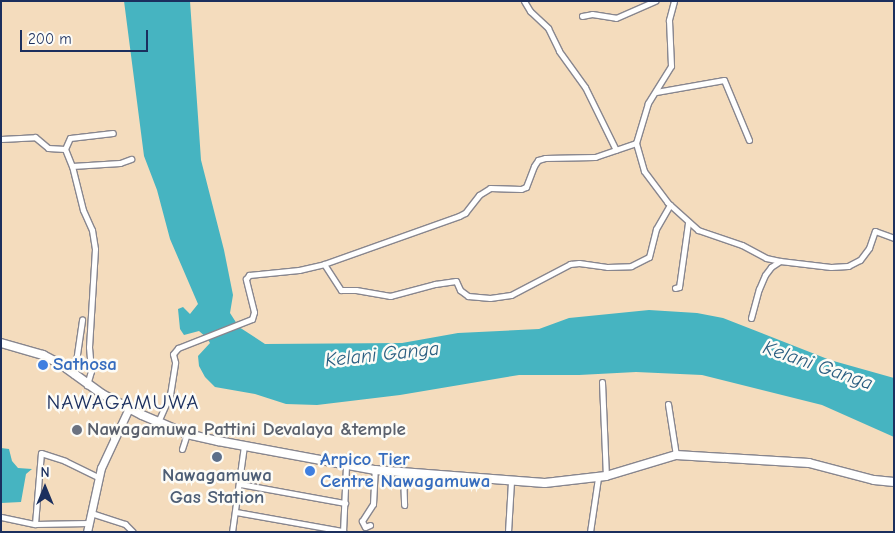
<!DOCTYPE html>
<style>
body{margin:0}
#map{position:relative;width:895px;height:533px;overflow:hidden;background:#f4dcbd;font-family:"Comic Neue",sans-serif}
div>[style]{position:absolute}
.water>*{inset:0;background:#46b4c1}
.roads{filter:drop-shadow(1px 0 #88868e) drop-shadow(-1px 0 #88868e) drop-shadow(0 1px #88868e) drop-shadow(0 -1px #88868e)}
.street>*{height:5px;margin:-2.5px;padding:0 2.5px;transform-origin:2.5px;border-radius:2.5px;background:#fff}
.secondary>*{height:7px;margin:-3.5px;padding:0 3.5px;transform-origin:3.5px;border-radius:3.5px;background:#fff}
.primary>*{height:8px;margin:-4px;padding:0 4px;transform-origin:4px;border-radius:4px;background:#fff}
.dots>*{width:14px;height:14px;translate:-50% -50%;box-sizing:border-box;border:2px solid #fdfcf7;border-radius:50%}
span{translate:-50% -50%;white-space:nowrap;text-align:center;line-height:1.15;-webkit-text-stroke:5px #fdfcf7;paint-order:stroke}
.shop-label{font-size:19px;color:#366cbe;font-weight:700}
.left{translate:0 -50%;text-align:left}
.worship-label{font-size:19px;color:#5b616d;font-weight:700}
.service-label{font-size:19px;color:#4e5e75;font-weight:700}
.water-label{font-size:20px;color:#2a5e81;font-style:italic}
.quarter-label{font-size:21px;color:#1b2f5e;letter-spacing:1px}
.frame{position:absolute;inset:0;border:2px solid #1b2f5e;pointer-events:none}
.north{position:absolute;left:20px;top:463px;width:50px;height:50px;-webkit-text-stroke:4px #fdfcf7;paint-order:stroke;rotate:0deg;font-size:14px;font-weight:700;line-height:20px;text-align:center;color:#1b2f5e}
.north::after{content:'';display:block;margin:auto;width:18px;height:22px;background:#1b2f5e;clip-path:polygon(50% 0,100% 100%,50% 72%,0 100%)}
.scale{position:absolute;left:20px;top:30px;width:128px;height:22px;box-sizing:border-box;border:2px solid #1b2f5e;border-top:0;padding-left:6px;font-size:15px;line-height:18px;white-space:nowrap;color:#1b2f5e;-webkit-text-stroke:4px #fdfcf7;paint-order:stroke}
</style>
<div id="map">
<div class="water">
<i style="clip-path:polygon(124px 1px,190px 1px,201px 160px,224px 250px,233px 295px,230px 313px,239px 327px,265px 344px,402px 343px,458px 333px,539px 329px,569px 318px,649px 310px,697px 313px,723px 318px,830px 360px,894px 378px,894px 437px,822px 405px,702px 375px,636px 372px,579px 375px,519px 375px,400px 395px,317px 405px,286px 404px,255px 394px,215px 387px,205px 377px,199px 366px,198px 356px,210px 343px,207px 338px,199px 331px,184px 335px,180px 329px,178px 309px,183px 307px,190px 314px,198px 304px,170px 239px,157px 190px,144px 156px)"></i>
<i style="clip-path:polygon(1px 448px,9px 449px,12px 461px,18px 468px,32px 469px,26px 474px,21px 502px,1px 503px)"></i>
</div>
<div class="roads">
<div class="street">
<i style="left:524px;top:1px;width:12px;rotate:59deg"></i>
<i style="left:530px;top:11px;width:25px;rotate:43deg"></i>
<i style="left:548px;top:28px;width:25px;rotate:64deg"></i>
<i style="left:559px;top:51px;width:44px;rotate:54.2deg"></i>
<i style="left:585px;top:87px;width:70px;rotate:63.8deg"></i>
<i style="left:674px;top:1px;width:20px;rotate:105deg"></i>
<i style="left:669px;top:20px;width:46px;rotate:87.5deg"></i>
<i style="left:671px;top:66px;width:44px;rotate:121.9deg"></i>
<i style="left:648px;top:103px;width:42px;rotate:106.7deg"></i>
<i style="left:636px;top:143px;width:29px;rotate:74deg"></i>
<i style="left:644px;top:171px;width:39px;rotate:53deg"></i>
<i style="left:667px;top:202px;width:42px;rotate:42.1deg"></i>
<i style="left:698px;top:230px;width:46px;rotate:18.8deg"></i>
<i style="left:742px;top:245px;width:27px;rotate:28deg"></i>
<i style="left:766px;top:258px;width:14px;rotate:12deg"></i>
<i style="left:780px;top:261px;width:51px;rotate:6.7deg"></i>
<i style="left:831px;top:267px;width:17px;rotate:-3deg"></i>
<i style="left:848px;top:266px;width:13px;rotate:-27deg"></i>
<i style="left:860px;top:260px;width:15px;rotate:-53deg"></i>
<i style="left:869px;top:248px;width:18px;rotate:-71deg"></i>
<i style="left:875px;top:231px;width:20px;rotate:20deg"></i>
<i style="left:582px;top:16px;width:10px;rotate:-11deg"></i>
<i style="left:592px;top:14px;width:24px;rotate:9deg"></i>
<i style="left:616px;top:18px;width:43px;rotate:-23.6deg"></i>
<i style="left:656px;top:92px;width:69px;rotate:-10deg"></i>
<i style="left:724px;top:80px;width:65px;rotate:67.4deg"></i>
<i style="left:1px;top:139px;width:34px;rotate:-3deg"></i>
<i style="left:35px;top:137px;width:17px;rotate:40deg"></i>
<i style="left:48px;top:148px;width:17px;rotate:3deg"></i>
<i style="left:65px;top:149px;width:18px;rotate:68deg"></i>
<i style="left:72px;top:166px;width:45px;rotate:76deg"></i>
<i style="left:83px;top:210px;width:22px;rotate:66deg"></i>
<i style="left:92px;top:230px;width:19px;rotate:81deg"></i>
<i style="left:95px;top:249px;width:98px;rotate:93.5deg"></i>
<i style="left:89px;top:347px;width:24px;rotate:85deg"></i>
<i style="left:91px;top:371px;width:15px;rotate:106deg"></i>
<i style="left:65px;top:149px;width:12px;rotate:-66deg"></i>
<i style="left:70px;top:138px;width:43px;rotate:-6.6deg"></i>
<i style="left:72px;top:166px;width:48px;rotate:-3.6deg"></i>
<i style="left:120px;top:163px;width:12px;rotate:-20deg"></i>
<i style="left:324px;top:264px;width:31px;rotate:57deg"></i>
<i style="left:341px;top:290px;width:15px"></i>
<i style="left:356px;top:290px;width:35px;rotate:10deg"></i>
<i style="left:390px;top:296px;width:47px;rotate:-14.9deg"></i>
<i style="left:435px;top:284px;width:21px;rotate:-8deg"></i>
<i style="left:456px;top:281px;width:10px;rotate:66deg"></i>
<i style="left:460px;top:290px;width:10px;rotate:37deg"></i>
<i style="left:468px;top:296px;width:22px;rotate:5deg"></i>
<i style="left:490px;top:298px;width:21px;rotate:-8deg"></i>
<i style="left:511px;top:295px;width:67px;rotate:-27.7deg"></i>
<i style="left:570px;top:264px;width:9px;rotate:-6deg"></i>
<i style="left:579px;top:263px;width:28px;rotate:8deg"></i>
<i style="left:607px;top:267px;width:24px;rotate:-2deg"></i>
<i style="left:631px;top:266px;width:20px;rotate:-27deg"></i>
<i style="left:649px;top:257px;width:29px;rotate:-76deg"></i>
<i style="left:656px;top:229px;width:28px;rotate:-60deg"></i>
<i style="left:675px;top:288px;width:4px;rotate:-14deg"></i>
<i style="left:679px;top:287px;width:65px;rotate:-82deg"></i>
<i style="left:751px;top:318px;width:30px;rotate:-75deg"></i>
<i style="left:759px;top:289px;width:15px;rotate:-67deg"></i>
<i style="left:765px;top:275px;width:10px;rotate:-53deg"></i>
<i style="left:771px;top:267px;width:11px;rotate:-34deg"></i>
<i style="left:74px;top:375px;width:56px;rotate:-81.7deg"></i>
<i style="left:602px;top:382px;width:94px;rotate:87.6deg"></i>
<i style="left:668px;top:404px;width:52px;rotate:81.1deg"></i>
<i style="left:158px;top:422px;width:30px;rotate:-66deg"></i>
<i style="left:170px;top:395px;width:33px;rotate:-81deg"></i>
<i style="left:175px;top:362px;width:8px;rotate:-104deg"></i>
<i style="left:173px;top:354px;width:8px;rotate:-50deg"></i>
<i style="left:178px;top:348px;width:79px;rotate:-21.4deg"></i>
<i style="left:252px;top:319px;width:7px;rotate:-74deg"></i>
<i style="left:254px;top:312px;width:34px;rotate:-104deg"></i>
<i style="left:246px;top:279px;width:5px;rotate:-53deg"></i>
<i style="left:249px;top:275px;width:50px;rotate:-5.7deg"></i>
<i style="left:299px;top:270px;width:26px;rotate:-13deg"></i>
<i style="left:324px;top:264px;width:143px;rotate:-19.6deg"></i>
<i style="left:459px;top:216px;width:7px;rotate:-27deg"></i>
<i style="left:465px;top:213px;width:23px;rotate:-52deg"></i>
<i style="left:479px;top:195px;width:13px;rotate:-32deg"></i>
<i style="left:490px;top:188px;width:31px;rotate:2deg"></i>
<i style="left:521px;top:189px;width:5px;rotate:-22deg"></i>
<i style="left:526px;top:187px;width:22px;rotate:-69deg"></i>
<i style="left:534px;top:166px;width:7px;rotate:-56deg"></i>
<i style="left:538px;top:160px;width:7px;rotate:-16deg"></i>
<i style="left:545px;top:158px;width:50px;rotate:-1.1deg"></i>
<i style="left:595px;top:157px;width:43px;rotate:-18.9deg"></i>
<i style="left:182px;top:449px;width:16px;rotate:-72deg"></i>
<i style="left:403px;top:473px;width:32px;rotate:88deg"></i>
<i style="left:240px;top:484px;width:107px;rotate:10.3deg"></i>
<i style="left:236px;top:512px;width:109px;rotate:10.1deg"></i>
<i style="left:91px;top:513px;width:36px;rotate:18deg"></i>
<i style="left:125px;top:524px;width:11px;rotate:45deg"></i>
<i style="left:1px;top:517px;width:35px;rotate:12deg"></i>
<i style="left:35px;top:524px;width:54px;rotate:-1.1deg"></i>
<i style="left:35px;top:524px;width:71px;rotate:-85.2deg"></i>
<i style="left:41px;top:453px;width:25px;rotate:18deg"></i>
<i style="left:65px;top:461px;width:37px;rotate:26deg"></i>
<i style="left:370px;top:525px;width:5px;rotate:158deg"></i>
<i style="left:365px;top:527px;width:7px;rotate:-117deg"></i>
<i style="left:362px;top:521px;width:20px;rotate:-57deg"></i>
<i style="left:373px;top:504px;width:34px;rotate:-87deg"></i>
<i style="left:232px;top:532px;width:87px;rotate:-82.1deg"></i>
<i style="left:343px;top:532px;width:67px;rotate:-87.4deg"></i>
<i style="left:508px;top:532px;width:51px;rotate:-86.6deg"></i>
<i style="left:590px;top:532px;width:55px;rotate:-81.6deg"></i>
</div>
<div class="secondary">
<i style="left:87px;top:532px;width:66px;rotate:-77.7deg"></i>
<i style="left:101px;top:468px;width:66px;rotate:-65deg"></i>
</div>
<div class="primary">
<i style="left:1px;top:343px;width:44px;rotate:15.9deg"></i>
<i style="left:43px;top:355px;width:21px;rotate:28deg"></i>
<i style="left:62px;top:365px;width:49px;rotate:35.9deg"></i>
<i style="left:102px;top:394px;width:45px;rotate:27.7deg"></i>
<i style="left:142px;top:415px;width:49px;rotate:22.9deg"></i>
<i style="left:187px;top:434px;width:32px;rotate:13deg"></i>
<i style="left:218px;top:441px;width:160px;rotate:10.5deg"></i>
<i style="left:375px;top:470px;width:170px;rotate:4.4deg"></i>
<i style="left:545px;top:483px;width:61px;rotate:-6.5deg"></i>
<i style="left:606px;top:476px;width:73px;rotate:-16.7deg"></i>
<i style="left:676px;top:455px;width:133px;rotate:3.4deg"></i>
<i style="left:809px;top:463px;width:67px;rotate:14.7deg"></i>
<i style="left:874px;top:480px;width:20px;rotate:6deg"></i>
</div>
</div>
<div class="dots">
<i style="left:43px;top:365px;background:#3f7fe0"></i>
<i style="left:77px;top:430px;background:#6b7280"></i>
<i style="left:217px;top:457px;background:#5c6f8a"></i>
<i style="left:310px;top:471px;background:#3f7fe0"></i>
</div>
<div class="shop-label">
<span class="left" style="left:53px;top:365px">Sathosa</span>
<span class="left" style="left:320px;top:471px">Arpico Tier<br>Centre Nawagamuwa</span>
</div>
<div class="worship-label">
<span class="left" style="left:87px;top:430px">Nawagamuwa Pattini Devalaya &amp;temple</span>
</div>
<div class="service-label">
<span style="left:217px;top:487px">Nawagamuwa<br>Gas Station</span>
</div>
<div class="water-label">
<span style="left:382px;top:354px;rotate:-6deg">Kelani Ganga</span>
<span style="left:818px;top:365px;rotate:19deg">Kelani Ganga</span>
</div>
<div class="quarter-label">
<span style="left:123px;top:402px">NAWAGAMUWA</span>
</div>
<div class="frame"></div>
<div class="north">N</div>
<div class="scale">200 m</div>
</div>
